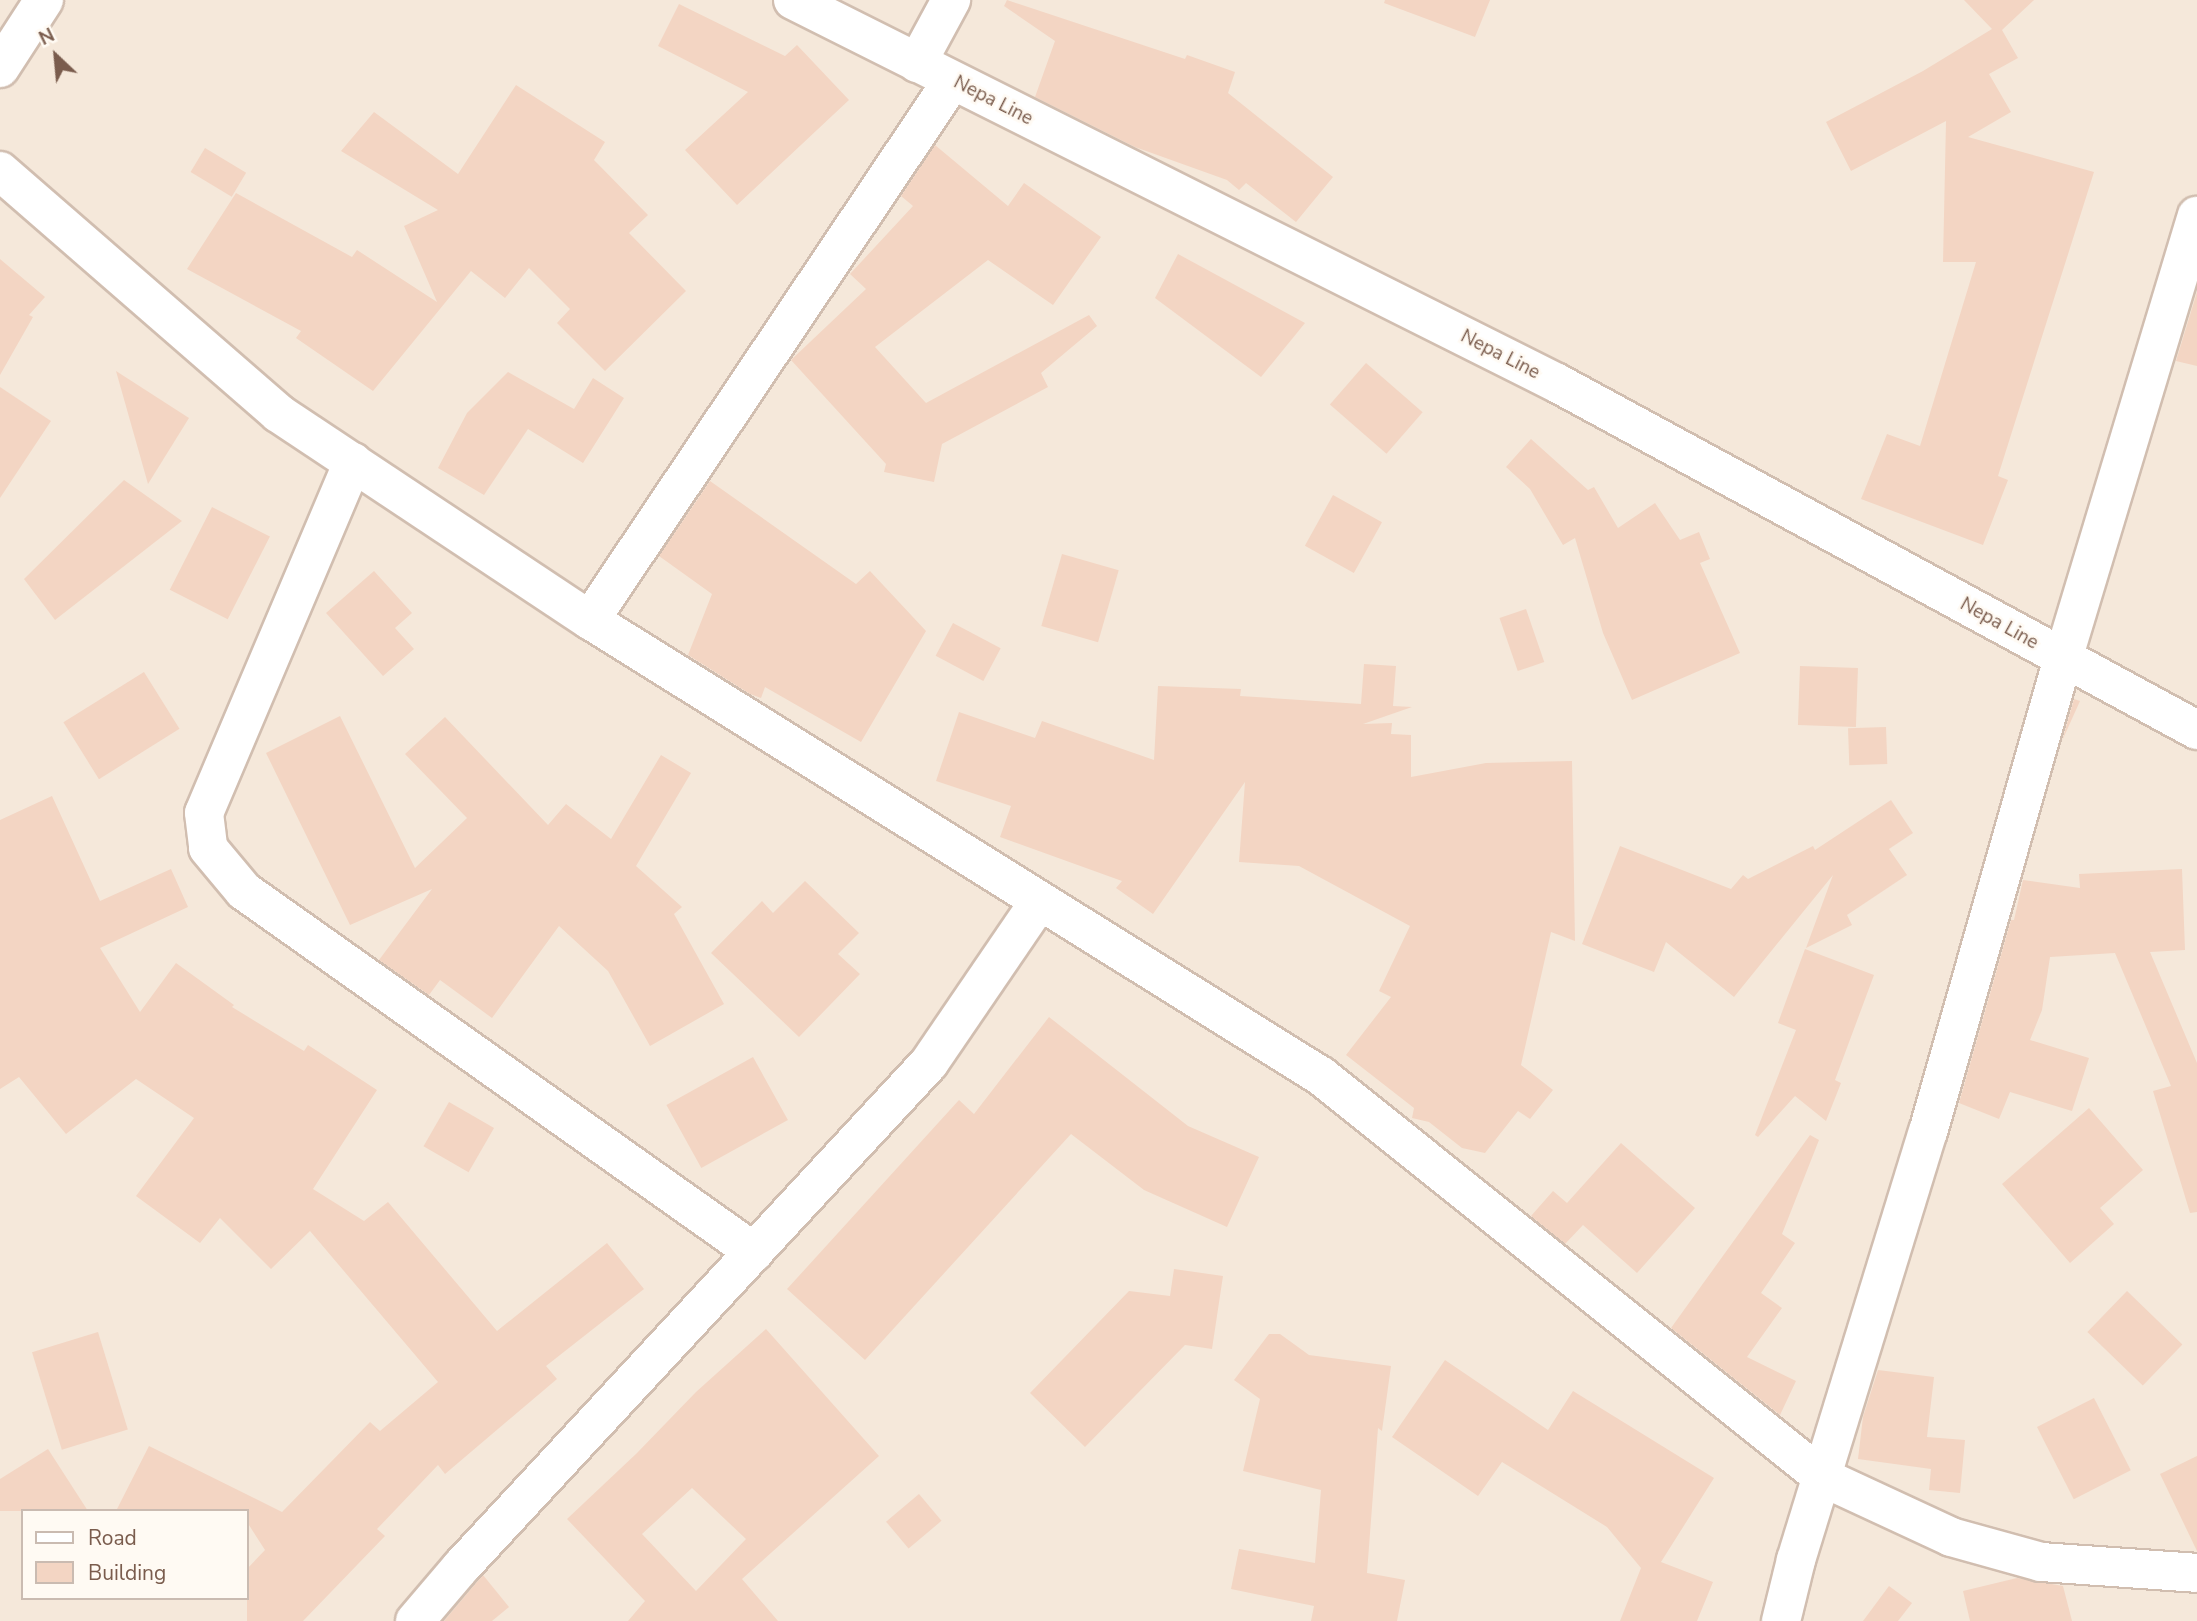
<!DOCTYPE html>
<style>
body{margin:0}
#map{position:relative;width:2197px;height:1621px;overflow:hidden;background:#fdf6ec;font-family:"Nunito Sans",sans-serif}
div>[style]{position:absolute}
.residential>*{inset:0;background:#f5e8da}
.building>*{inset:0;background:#f3d5c3;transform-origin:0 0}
.roads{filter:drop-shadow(2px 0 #d1beb0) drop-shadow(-2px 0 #d1beb0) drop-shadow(0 2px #d1beb0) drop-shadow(0 -2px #d1beb0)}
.minor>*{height:38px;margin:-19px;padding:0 19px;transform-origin:19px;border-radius:19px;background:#fff}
span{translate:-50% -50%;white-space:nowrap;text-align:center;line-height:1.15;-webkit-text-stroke:5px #fffaf3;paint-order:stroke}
.street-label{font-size:19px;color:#7a5c4d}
.legend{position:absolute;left:21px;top:1509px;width:228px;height:91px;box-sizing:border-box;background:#fffaf3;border:2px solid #cabbb1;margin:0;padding:9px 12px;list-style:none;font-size:21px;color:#7a5c4d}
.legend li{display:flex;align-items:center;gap:14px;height:35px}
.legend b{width:35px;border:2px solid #cabbb1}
.north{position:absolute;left:21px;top:21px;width:70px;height:70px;-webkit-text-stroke:5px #fffaf3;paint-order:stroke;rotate:334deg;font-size:19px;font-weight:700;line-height:28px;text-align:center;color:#7a5c4d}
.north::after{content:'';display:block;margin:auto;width:24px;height:32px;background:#7a5c4d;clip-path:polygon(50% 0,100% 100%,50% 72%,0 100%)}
</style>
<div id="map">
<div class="residential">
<i style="clip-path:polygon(evenodd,0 0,2197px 0,2197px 1621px,0 1621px,0 0,23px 1511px,247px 1511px,247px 1598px,23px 1598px,23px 1511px)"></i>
</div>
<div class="building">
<i style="clip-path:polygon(1007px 0,1185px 59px,1187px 55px,1235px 72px,1228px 93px,1333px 177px,1296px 222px,1246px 183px,1239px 190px,1227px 180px,1135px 147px,1035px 97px,1055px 41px,1004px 6px)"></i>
<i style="clip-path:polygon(1385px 0,1490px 0,1475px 37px,1384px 3px)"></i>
<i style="clip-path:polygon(1964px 0,2034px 0,2002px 30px,2018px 58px,1989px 74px,2011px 112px,1968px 137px,2094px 172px,1998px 476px,2008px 480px,1983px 545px,1861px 499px,1887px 434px,1920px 446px,1976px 262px,1943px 262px,1946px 121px,1851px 171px,1826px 122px,1923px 71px,1992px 29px)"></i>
<i style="clip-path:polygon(679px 4px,785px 56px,797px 45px,849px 100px,737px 205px,685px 150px,748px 92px,658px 46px)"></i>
<i style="clip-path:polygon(516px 85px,605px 142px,594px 160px,648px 215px,629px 233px,686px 291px,605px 371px,557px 323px,570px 309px,529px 268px,505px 298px,471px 271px,373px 391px,296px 338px,301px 331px,187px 269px,236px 193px,352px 257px,357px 250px,437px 302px,404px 226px,438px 210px,341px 151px,374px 112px,458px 174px)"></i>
<i style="clip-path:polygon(935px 145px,1008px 206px,1024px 183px,1101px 237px,1053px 305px,988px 260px,875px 347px,926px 403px,1089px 315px,1097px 326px,1041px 373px,1048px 387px,942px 444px,934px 482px,884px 472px,886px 464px,791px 360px,866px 289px,850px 274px,913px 206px,901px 196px)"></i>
<i style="left:205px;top:148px;width:48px;height:28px;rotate:31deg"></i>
<i style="clip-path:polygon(1178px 254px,1305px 323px,1261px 377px,1155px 298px)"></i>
<i style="clip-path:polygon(0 259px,45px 297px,29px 315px,33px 317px,0 375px)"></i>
<i style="clip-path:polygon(2197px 292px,2197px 366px,2176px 361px)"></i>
<i style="left:1366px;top:363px;width:75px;height:55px;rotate:41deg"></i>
<i style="clip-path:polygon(116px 371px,189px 418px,148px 484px)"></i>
<i style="clip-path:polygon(508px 372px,574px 409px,593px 378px,624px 398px,583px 463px,528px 429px,484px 495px,438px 468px,467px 413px)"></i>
<i style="clip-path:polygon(0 387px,51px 421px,0 498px)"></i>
<i style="clip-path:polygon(1531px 439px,1588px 490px,1594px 487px,1618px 528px,1655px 503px,1680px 540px,1699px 532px,1710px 559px,1700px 563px,1740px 653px,1632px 700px,1603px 633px,1575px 538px,1563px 545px,1530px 489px,1506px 467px)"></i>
<i style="clip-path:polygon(124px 480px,182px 521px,55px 620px,24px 579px)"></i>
<i style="clip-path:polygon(710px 481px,856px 584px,870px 571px,926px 631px,861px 742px,765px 687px,761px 698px,750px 694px,688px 655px,712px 594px,659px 556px)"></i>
<i style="left:1333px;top:495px;width:56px;height:58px;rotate:29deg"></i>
<i style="left:212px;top:507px;width:65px;height:93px;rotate:27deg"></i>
<i style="left:1062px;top:554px;width:59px;height:75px;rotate:16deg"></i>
<i style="clip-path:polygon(374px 571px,412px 613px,395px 628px,414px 649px,383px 676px,326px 613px)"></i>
<i style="left:1526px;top:609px;width:56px;height:28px;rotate:71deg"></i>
<i style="left:953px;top:623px;width:54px;height:37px;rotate:28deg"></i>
<i style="clip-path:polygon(1364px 664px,1396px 666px,1393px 706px,1412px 707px,1363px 724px,1392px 723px,1391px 734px,1411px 735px,1411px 777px,1486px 763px,1572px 761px,1575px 941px,1551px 932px,1521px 1065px,1553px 1090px,1530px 1119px,1518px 1111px,1485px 1153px,1462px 1148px,1429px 1122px,1412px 1118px,1414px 1108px,1346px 1055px,1391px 997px,1379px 991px,1410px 926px,1299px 866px,1239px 862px,1245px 782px,1153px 914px,1116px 888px,1122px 881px,1000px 837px,1011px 806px,936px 781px,959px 712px,1035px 738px,1042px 721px,1154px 760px,1158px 686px,1241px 689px,1240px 696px,1361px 704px)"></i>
<i style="left:1800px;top:666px;width:58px;height:59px;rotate:2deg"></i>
<i style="left:144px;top:672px;width:67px;height:95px;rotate:58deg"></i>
<i style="clip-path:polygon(2074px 699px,2080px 701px,2062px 741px)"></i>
<i style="clip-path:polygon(340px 716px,415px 868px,467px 818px,405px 754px,445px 717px,548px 825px,566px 804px,611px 839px,661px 755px,691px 773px,636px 866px,682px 907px,674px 914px,724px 1004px,650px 1046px,608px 971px,559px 926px,492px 1018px,440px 980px,429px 995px,379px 960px,432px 889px,350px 925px,266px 753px)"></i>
<i style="left:1886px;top:727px;width:37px;height:38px;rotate:88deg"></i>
<i style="clip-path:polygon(52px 796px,100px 901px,171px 869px,188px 907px,100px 948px,140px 1012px,176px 963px,234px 1005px,232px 1007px,304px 1051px,308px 1045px,377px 1090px,313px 1189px,364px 1221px,388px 1202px,497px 1331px,607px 1243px,644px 1289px,546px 1366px,557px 1379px,445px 1474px,438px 1465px,377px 1529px,385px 1536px,303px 1621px,247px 1621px,247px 1569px,265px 1550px,247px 1522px,247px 1511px,116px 1511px,149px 1446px,282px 1512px,370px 1422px,380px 1431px,438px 1382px,310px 1231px,271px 1269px,220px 1218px,200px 1243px,136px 1196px,194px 1118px,136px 1079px,66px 1134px,19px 1077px,0 1089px,0 820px)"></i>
<i style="clip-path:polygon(1891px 800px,1913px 833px,1889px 849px,1907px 875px,1847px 915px,1852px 925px,1806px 948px,1833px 875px,1734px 997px,1666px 942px,1654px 972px,1582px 944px,1620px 846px,1731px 889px,1743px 875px,1748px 879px,1813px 846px,1815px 850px)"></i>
<i style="clip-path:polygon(2182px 869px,2185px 950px,2150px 952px,2197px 1063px,2197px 1212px,2190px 1213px,2153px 1091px,2171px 1086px,2115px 953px,2050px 957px,2042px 1010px,2030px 1040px,2089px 1058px,2072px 1111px,2010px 1092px,1999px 1119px,1959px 1103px,2011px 920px,2014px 920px,2023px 880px,2080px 888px,2079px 874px)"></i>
<i style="clip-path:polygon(805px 881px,859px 933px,838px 954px,860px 974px,799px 1037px,711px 953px,762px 901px,773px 913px)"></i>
<i style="clip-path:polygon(1805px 949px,1874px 975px,1835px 1080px,1841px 1083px,1826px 1121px,1795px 1096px,1758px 1137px,1755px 1135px,1796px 1030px,1778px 1023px)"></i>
<i style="clip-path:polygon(1049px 1017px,1188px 1126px,1259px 1157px,1227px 1227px,1144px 1190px,1071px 1134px,865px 1360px,787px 1289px,959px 1100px,974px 1114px)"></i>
<i style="left:753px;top:1057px;width:72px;height:99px;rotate:61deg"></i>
<i style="left:449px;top:1102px;width:52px;height:51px;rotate:30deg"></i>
<i style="clip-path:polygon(2089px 1108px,2143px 1170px,2100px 1208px,2114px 1224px,2070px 1263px,2002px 1184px)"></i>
<i style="clip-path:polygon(1810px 1135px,1819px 1140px,1782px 1234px,1795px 1243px,1761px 1293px,1782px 1308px,1747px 1357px,1796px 1381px,1780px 1415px,1671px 1328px)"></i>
<i style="clip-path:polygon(1621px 1143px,1695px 1208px,1637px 1273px,1583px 1225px,1565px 1244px,1531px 1216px,1553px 1191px,1567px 1203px)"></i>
<i style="clip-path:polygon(1174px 1269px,1223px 1276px,1212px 1349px,1185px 1345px,1085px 1447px,1030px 1393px,1129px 1291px,1170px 1296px)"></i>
<i style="left:2127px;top:1291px;width:77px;height:57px;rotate:44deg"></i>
<i style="clip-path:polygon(evenodd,766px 1329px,879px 1456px,742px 1579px,778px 1621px,628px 1621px,645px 1601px,567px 1519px,637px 1453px,696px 1392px,766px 1329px,692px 1488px,746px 1539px,696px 1591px,642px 1534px,692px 1488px)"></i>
<i style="left:98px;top:1332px;width:102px;height:69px;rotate:73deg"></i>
<i style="clip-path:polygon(1269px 1334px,1280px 1334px,1309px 1355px,1391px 1366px,1382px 1431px,1378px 1428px,1367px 1573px,1405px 1580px,1397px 1621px,1311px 1621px,1314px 1606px,1231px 1589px,1239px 1549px,1315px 1563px,1321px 1490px,1243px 1471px,1260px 1399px,1234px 1380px)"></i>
<i style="clip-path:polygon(1445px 1360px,1548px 1430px,1573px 1391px,1714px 1478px,1661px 1562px,1713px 1582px,1697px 1621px,1620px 1621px,1641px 1568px,1607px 1527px,1502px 1462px,1478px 1496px,1392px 1437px)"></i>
<i style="clip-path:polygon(1878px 1370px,1934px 1377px,1927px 1437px,1965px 1440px,1960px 1493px,1929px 1490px,1931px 1469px,1858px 1459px,1863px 1417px)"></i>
<i style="left:2094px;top:1398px;width:81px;height:64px;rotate:63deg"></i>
<i style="clip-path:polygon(48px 1449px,88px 1511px,0 1511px,0 1479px)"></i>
<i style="clip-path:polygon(2197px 1456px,2197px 1551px,2160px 1474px)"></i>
<i style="left:919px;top:1494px;width:35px;height:43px;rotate:50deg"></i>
<i style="clip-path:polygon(483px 1575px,509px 1607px,492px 1621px,444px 1621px)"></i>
<i style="clip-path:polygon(2017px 1578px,2063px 1586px,2072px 1621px,1970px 1621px,1963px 1591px)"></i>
<i style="clip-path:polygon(1889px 1586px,1912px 1603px,1898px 1621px,1863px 1621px)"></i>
</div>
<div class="roads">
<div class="minor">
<i style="left:793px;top:0;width:855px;rotate:26.63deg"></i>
<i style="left:1557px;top:383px;width:728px;rotate:28.47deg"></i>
<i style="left:917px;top:63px;width:72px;rotate:-61.6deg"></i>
<i style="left:0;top:68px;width:81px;rotate:-57.1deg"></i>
<i style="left:0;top:171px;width:369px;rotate:41deg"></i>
<i style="left:278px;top:413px;width:374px;rotate:33.6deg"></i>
<i style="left:590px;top:620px;width:862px;rotate:31.96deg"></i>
<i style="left:1321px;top:1076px;width:642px;rotate:38.67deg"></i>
<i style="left:1822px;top:1477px;width:142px;rotate:24.9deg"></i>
<i style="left:1951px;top:1537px;width:93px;rotate:15.5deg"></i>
<i style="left:2041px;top:1562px;width:156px;rotate:4deg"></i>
<i style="left:353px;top:462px;width:381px;rotate:113deg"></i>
<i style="left:204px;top:813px;width:35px;rotate:83deg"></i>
<i style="left:208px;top:848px;width:56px;rotate:50.1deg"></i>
<i style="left:244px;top:891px;width:625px;rotate:35.29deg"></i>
<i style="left:590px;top:620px;width:649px;rotate:-56.11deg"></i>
<i style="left:415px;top:1621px;width:71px;rotate:-49.6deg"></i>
<i style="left:461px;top:1567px;width:688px;rotate:-47.12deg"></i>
<i style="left:929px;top:1063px;width:195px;rotate:-55.7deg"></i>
<i style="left:1781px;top:1621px;width:63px;rotate:-76.2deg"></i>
<i style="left:1796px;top:1560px;width:448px;rotate:-72.9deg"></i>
<i style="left:1928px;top:1132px;width:492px;rotate:-74.1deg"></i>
<i style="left:2063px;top:659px;width:463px;rotate:-73.2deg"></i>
</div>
</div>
<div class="street-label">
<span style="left:993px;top:101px;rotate:27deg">Nepa Line</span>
<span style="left:1500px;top:355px;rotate:27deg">Nepa Line</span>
<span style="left:1999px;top:624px;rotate:29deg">Nepa Line</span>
</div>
<ul class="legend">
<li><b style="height:9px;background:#fff"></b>Road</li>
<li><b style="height:19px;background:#f3d5c3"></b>Building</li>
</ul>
<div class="north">N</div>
</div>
